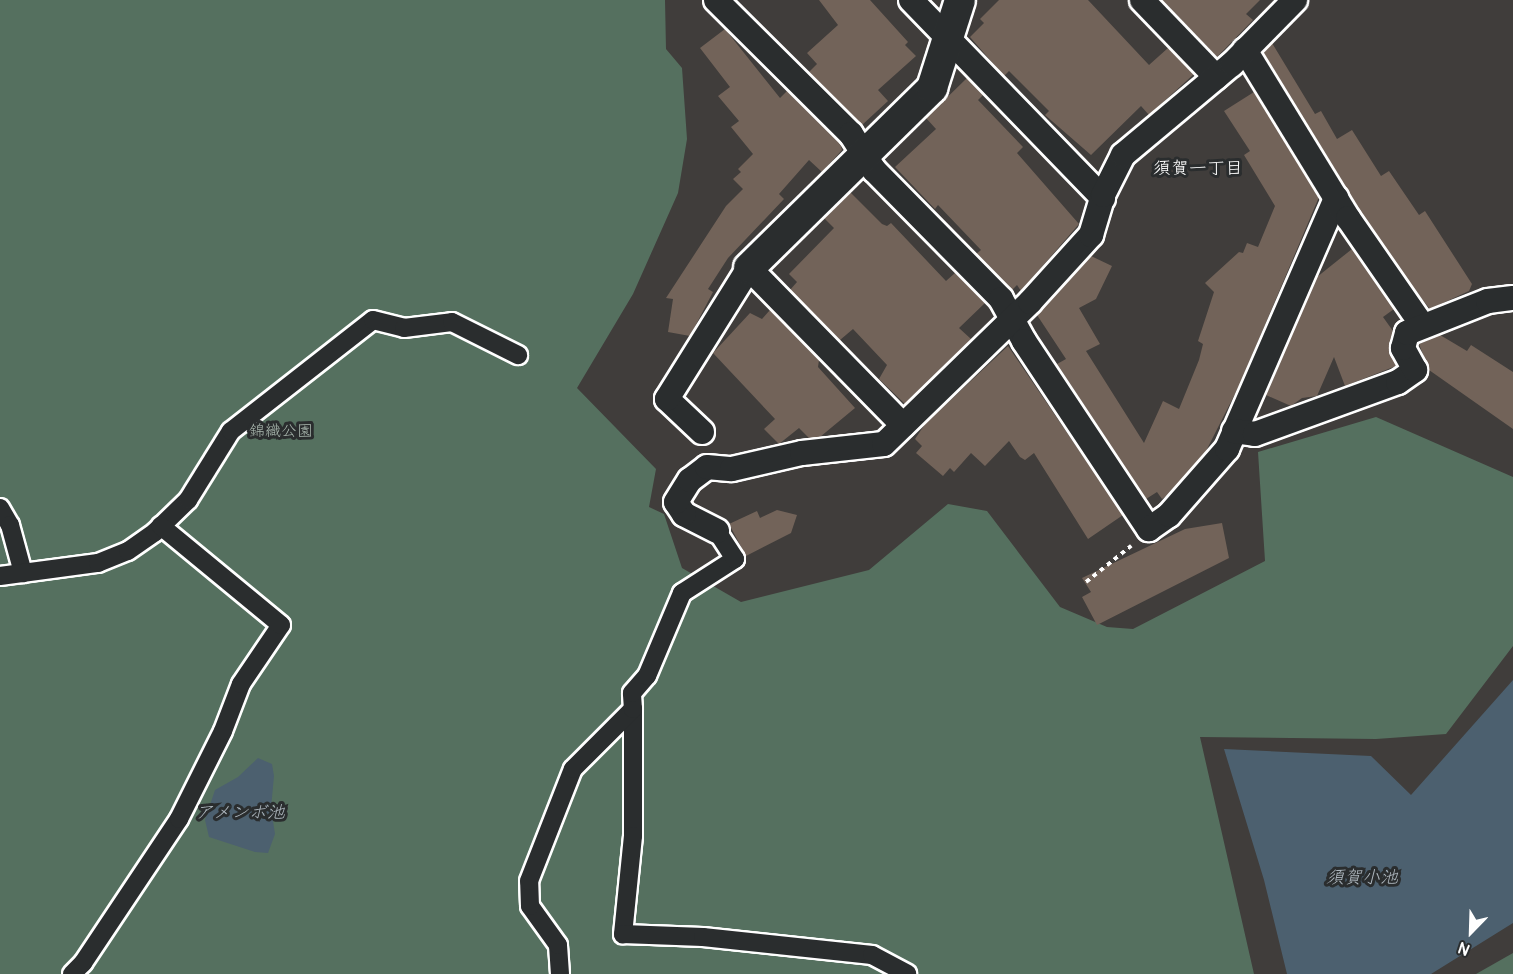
<!DOCTYPE html>
<meta charset="utf-8">
<style>
body{margin:0}
#map{position:relative;width:1513px;height:974px;overflow:hidden;background:#403d3b;font-family:Pangolin,"Klee One",sans-serif}
div>[style]{position:absolute}
.green>*{inset:0;background:#55705f}
.water>*{inset:0;background:#4c606f}
.building>*{inset:0;background:#726359}
.path>*{height:4px;margin-top:-2px;transform-origin:0;background:repeating-linear-gradient(90deg,#fff 0 4.5px,transparent 0 9px)}
.roads{filter:drop-shadow(2px 0 #fff) drop-shadow(-2px 0 #fff) drop-shadow(0 2px #fff) drop-shadow(0 -2px #fff)}
.pedestrian>*{height:18px;margin:-9px;padding:0 9px;transform-origin:9px;border-radius:9px;background:#2a2d2e}
.minor>*{height:24px;margin:-12px;padding:0 12px;transform-origin:12px;border-radius:12px;background:#2a2d2e}
.tertiary>*{height:30px;margin:-15px;padding:0 15px;transform-origin:15px;border-radius:15px;background:#2a2d2e}
span{translate:-50% -50%;white-space:nowrap;text-align:center;line-height:1.15;-webkit-text-stroke:6px #2a2d2e;paint-order:stroke}
.park-label{font-size:16px;color:#aab8af}
.neighbourhood-label{font-size:18px;color:#fff}
.water-label{font-size:18px;color:#aeb7be;font-style:italic}
.north{position:absolute;left:1441px;top:902px;width:60px;height:60px;-webkit-text-stroke:4px #2a2d2e;paint-order:stroke;rotate:203deg;font-size:16px;font-weight:700;line-height:24px;text-align:center;color:#fff}
.north::after{content:'';display:block;margin:auto;width:21px;height:27px;background:#fff;clip-path:polygon(50% 0,100% 100%,50% 72%,0 100%)}
</style>
<div id="map">
<div class="green">
<i style="clip-path:polygon(0 0,665px 0,666px 49px,682px 68px,687px 139px,678px 193px,633px 294px,577px 388px,656px 469px,649px 507px,664px 514px,682px 568px,741px 602px,869px 570px,948px 504px,987px 511px,1060px 607px,1107px 627px,1133px 629px,1265px 561px,1258px 452px,1376px 417px,1513px 477px,1513px 646px,1446px 734px,1376px 739px,1200px 737px,1254px 974px,0 974px)"></i>
<i style="clip-path:polygon(1513px 953px,1513px 974px,1476px 974px)"></i>
</div>
<div class="water">
<i style="clip-path:polygon(1513px 680px,1513px 923px,1431px 974px,1287px 974px,1264px 880px,1224px 749px,1371px 756px,1411px 795px)"></i>
<i style="clip-path:polygon(258px 758px,272px 764px,274px 776px,271px 808px,275px 834px,268px 853px,255px 852px,209px 837px,205px 820px,215px 790px,238px 777px)"></i>
</div>
<div class="building">
<i style="clip-path:polygon(819px 0,870px 0,908px 42px,905px 45px,916px 56px,878px 90px,888px 101px,862px 125px,809px 72px,817px 64px,807px 53px,838px 25px)"></i>
<i style="clip-path:polygon(999px 0,1088px 0,1149px 65px,1168px 48px,1194px 74px,1149px 115px,1141px 106px,1091px 155px,1045px 115px,1049px 111px,1009px 71px,1004px 76px,970px 37px,984px 23px,980px 19px)"></i>
<i style="clip-path:polygon(1162px 0,1260px 0,1246px 14px,1253px 20px,1217px 57px)"></i>
<i style="clip-path:polygon(725px 29px,780px 98px,787px 91px,840px 143px,842px 150px,822px 172px,809px 160px,779px 194px,784px 199px,728px 258px,708px 289px,713px 292px,690px 336px,668px 332px,673px 299px,666px 298px,726px 206px,743px 189px,733px 179px,741px 172px,738px 169px,753px 154px,731px 127px,739px 121px,718px 96px,730px 87px,700px 48px)"></i>
<i style="clip-path:polygon(1272px 43px,1315px 114px,1321px 111px,1337px 139px,1352px 130px,1381px 176px,1389px 171px,1419px 215px,1425px 211px,1472px 284px,1469px 291px,1430px 309px,1417px 293px,1355px 203px,1263px 53px)"></i>
<i style="clip-path:polygon(967px 78px,983px 95px,978px 100px,1023px 147px,1017px 153px,1079px 224px,1021px 291px,1017px 285px,1012px 290px,976px 254px,981px 250px,938px 205px,935px 209px,895px 167px,936px 129px,926px 118px)"></i>
<i style="clip-path:polygon(1254px 92px,1319px 197px,1240px 384px,1206px 451px,1169px 494px,1162px 499px,1157px 492px,1146px 499px,1057px 364px,1066px 359px,1037px 315px,1091px 256px,1112px 266px,1096px 299px,1079px 308px,1100px 344px,1086px 351px,1144px 443px,1163px 401px,1179px 409px,1199px 360px,1203px 344px,1198px 341px,1214px 292px,1205px 283px,1239px 252px,1243px 253px,1247px 243px,1258px 247px,1275px 206px,1244px 155px,1250px 151px,1224px 111px)"></i>
<i style="clip-path:polygon(850px 192px,882px 224px,887px 226px,891px 223px,946px 281px,955px 273px,985px 303px,959px 328px,971px 339px,905px 404px,879px 379px,887px 365px,853px 329px,840px 340px,790px 290px,797px 282px,789px 274px,834px 228px,824px 218px)"></i>
<i style="clip-path:polygon(1352px 249px,1394px 309px,1383px 317px,1393px 331px,1389px 345px,1396px 366px,1345px 386px,1334px 357px,1317px 396px,1302px 398px,1291px 406px,1266px 395px,1317px 277px)"></i>
<i style="clip-path:polygon(770px 310px,819px 360px,818px 367px,855px 408px,820px 437px,809px 438px,799px 428px,779px 444px,764px 429px,775px 419px,713px 353px,750px 313px,762px 319px)"></i>
<i style="clip-path:polygon(1440px 335px,1467px 351px,1471px 345px,1513px 372px,1513px 429px,1429px 370px,1419px 344px)"></i>
<i style="clip-path:polygon(1008px 346px,1123px 515px,1088px 539px,1034px 453px,1025px 460px,1020px 457px,1009px 441px,985px 466px,971px 453px,954px 472px,950px 468px,943px 476px,916px 453px,922px 446px,915px 439px,925px 424px)"></i>
<i style="clip-path:polygon(777px 510px,797px 515px,791px 533px,746px 556px,729px 524px,757px 511px,760px 518px)"></i>
<i style="clip-path:polygon(1222px 523px,1229px 558px,1097px 625px,1082px 597px,1091px 592px,1082px 578px,1185px 529px)"></i>
</div>
<div class="path">
<i style="left:1086px;top:582px;width:58px;rotate:-38.7deg"></i>
</div>
<div class="roads">
<div class="pedestrian">
<i style="left:0;top:508px;width:20px;rotate:60deg"></i>
<i style="left:10px;top:525px;width:50px;rotate:74.8deg"></i>
<i style="left:0;top:576px;width:99px;rotate:-7.6deg"></i>
<i style="left:98px;top:563px;width:32px;rotate:-22deg"></i>
<i style="left:128px;top:551px;width:33px;rotate:-35deg"></i>
<i style="left:155px;top:532px;width:46px;rotate:-44.1deg"></i>
<i style="left:188px;top:500px;width:81px;rotate:-58.1deg"></i>
<i style="left:231px;top:431px;width:180px;rotate:-38deg"></i>
<i style="left:373px;top:320px;width:32px;rotate:14deg"></i>
<i style="left:404px;top:328px;width:48px;rotate:-7.1deg"></i>
<i style="left:452px;top:322px;width:74px;rotate:26.6deg"></i>
<i style="left:633px;top:709px;width:127px;rotate:90deg"></i>
<i style="left:633px;top:836px;width:99px;rotate:95.8deg"></i>
<i style="left:623px;top:934px;width:80px;rotate:2.1deg"></i>
<i style="left:703px;top:937px;width:170px;rotate:6.1deg"></i>
<i style="left:872px;top:955px;width:40px;rotate:28deg"></i>
<i style="left:72px;top:974px;width:16px;rotate:-45deg"></i>
<i style="left:83px;top:963px;width:173px;rotate:-56.3deg"></i>
<i style="left:179px;top:819px;width:98px;rotate:-63.4deg"></i>
<i style="left:223px;top:731px;width:50px;rotate:-69deg"></i>
<i style="left:241px;top:684px;width:71px;rotate:-55.9deg"></i>
<i style="left:281px;top:625px;width:156px;rotate:-140.5deg"></i>
<i style="left:560px;top:974px;width:29px;rotate:-94deg"></i>
<i style="left:558px;top:945px;width:48px;rotate:-125.7deg"></i>
<i style="left:530px;top:906px;width:25px;rotate:-92deg"></i>
<i style="left:529px;top:881px;width:120px;rotate:-68.6deg"></i>
<i style="left:573px;top:769px;width:85px;rotate:-45deg"></i>
<i style="left:633px;top:709px;width:16px;rotate:-94deg"></i>
<i style="left:632px;top:693px;width:23px;rotate:-49deg"></i>
<i style="left:647px;top:676px;width:90px;rotate:-67.1deg"></i>
<i style="left:682px;top:593px;width:63px;rotate:-32.7deg"></i>
<i style="left:735px;top:559px;width:33px;rotate:-123deg"></i>
</div>
<div class="minor">
<i style="left:716px;top:0;width:190px;rotate:44.8deg"></i>
<i style="left:851px;top:134px;width:43px;rotate:57.4deg"></i>
<i style="left:874px;top:170px;width:181px;rotate:45.4deg"></i>
<i style="left:1001px;top:299px;width:48px;rotate:61.3deg"></i>
<i style="left:1024px;top:341px;width:226px;rotate:56.4deg"></i>
<i style="left:1149px;top:529px;width:24px;rotate:-35deg"></i>
<i style="left:1169px;top:515px;width:88px;rotate:-48.7deg"></i>
<i style="left:1227px;top:449px;width:274px;rotate:-66.5deg"></i>
<i style="left:911px;top:0;width:276px;rotate:45.9deg"></i>
<i style="left:1142px;top:0;width:107px;rotate:46.1deg"></i>
<i style="left:1245px;top:50px;width:197px;rotate:58.5deg"></i>
<i style="left:1348px;top:218px;width:130px;rotate:55.3deg"></i>
<i style="left:1234px;top:431px;width:21px;rotate:8deg"></i>
<i style="left:1255px;top:434px;width:152px;rotate:-20deg"></i>
<i style="left:1398px;top:382px;width:21px;rotate:-35deg"></i>
<i style="left:1415px;top:370px;width:25px;rotate:-119deg"></i>
<i style="left:1403px;top:348px;width:16px;rotate:-75deg"></i>
<i style="left:1407px;top:333px;width:87px;rotate:-21.6deg"></i>
<i style="left:1488px;top:301px;width:25px;rotate:-7deg"></i>
<i style="left:702px;top:432px;width:48px;rotate:-136.7deg"></i>
<i style="left:667px;top:399px;width:155px;rotate:-58deg"></i>
<i style="left:749px;top:268px;width:220px;rotate:45.6deg"></i>
<i style="left:717px;top:531px;width:37px;rotate:-153deg"></i>
<i style="left:684px;top:514px;width:14px;rotate:-124deg"></i>
<i style="left:676px;top:502px;width:26px;rotate:-58deg"></i>
<i style="left:690px;top:480px;width:21px;rotate:-37deg"></i>
<i style="left:707px;top:467px;width:25px;rotate:5deg"></i>
<i style="left:732px;top:469px;width:72px;rotate:-12.9deg"></i>
<i style="left:802px;top:453px;width:82px;rotate:-6.3deg"></i>
<i style="left:884px;top:444px;width:204px;rotate:-44.2deg"></i>
<i style="left:1030px;top:302px;width:91px;rotate:-47.7deg"></i>
<i style="left:1091px;top:235px;width:42px;rotate:-73.3deg"></i>
<i style="left:1103px;top:195px;width:45px;rotate:-63.4deg"></i>
<i style="left:1123px;top:155px;width:142px;rotate:-39.9deg"></i>
<i style="left:1232px;top:64px;width:90px;rotate:-45.5deg"></i>
</div>
<div class="tertiary">
<i style="left:749px;top:268px;width:257px;rotate:-44.5deg"></i>
<i style="left:932px;top:88px;width:92px;rotate:-72.3deg"></i>
</div>
</div>
<div class="park-label">
<span style="left:281px;top:431px">錦織公園</span>
</div>
<div class="neighbourhood-label">
<span style="left:1198px;top:169px">須賀一丁目</span>
</div>
<div class="water-label">
<span style="left:240px;top:813px">アメンボ池</span>
<span style="left:1362px;top:878px">須賀小池</span>
</div>
<div class="north">N</div>
</div>
